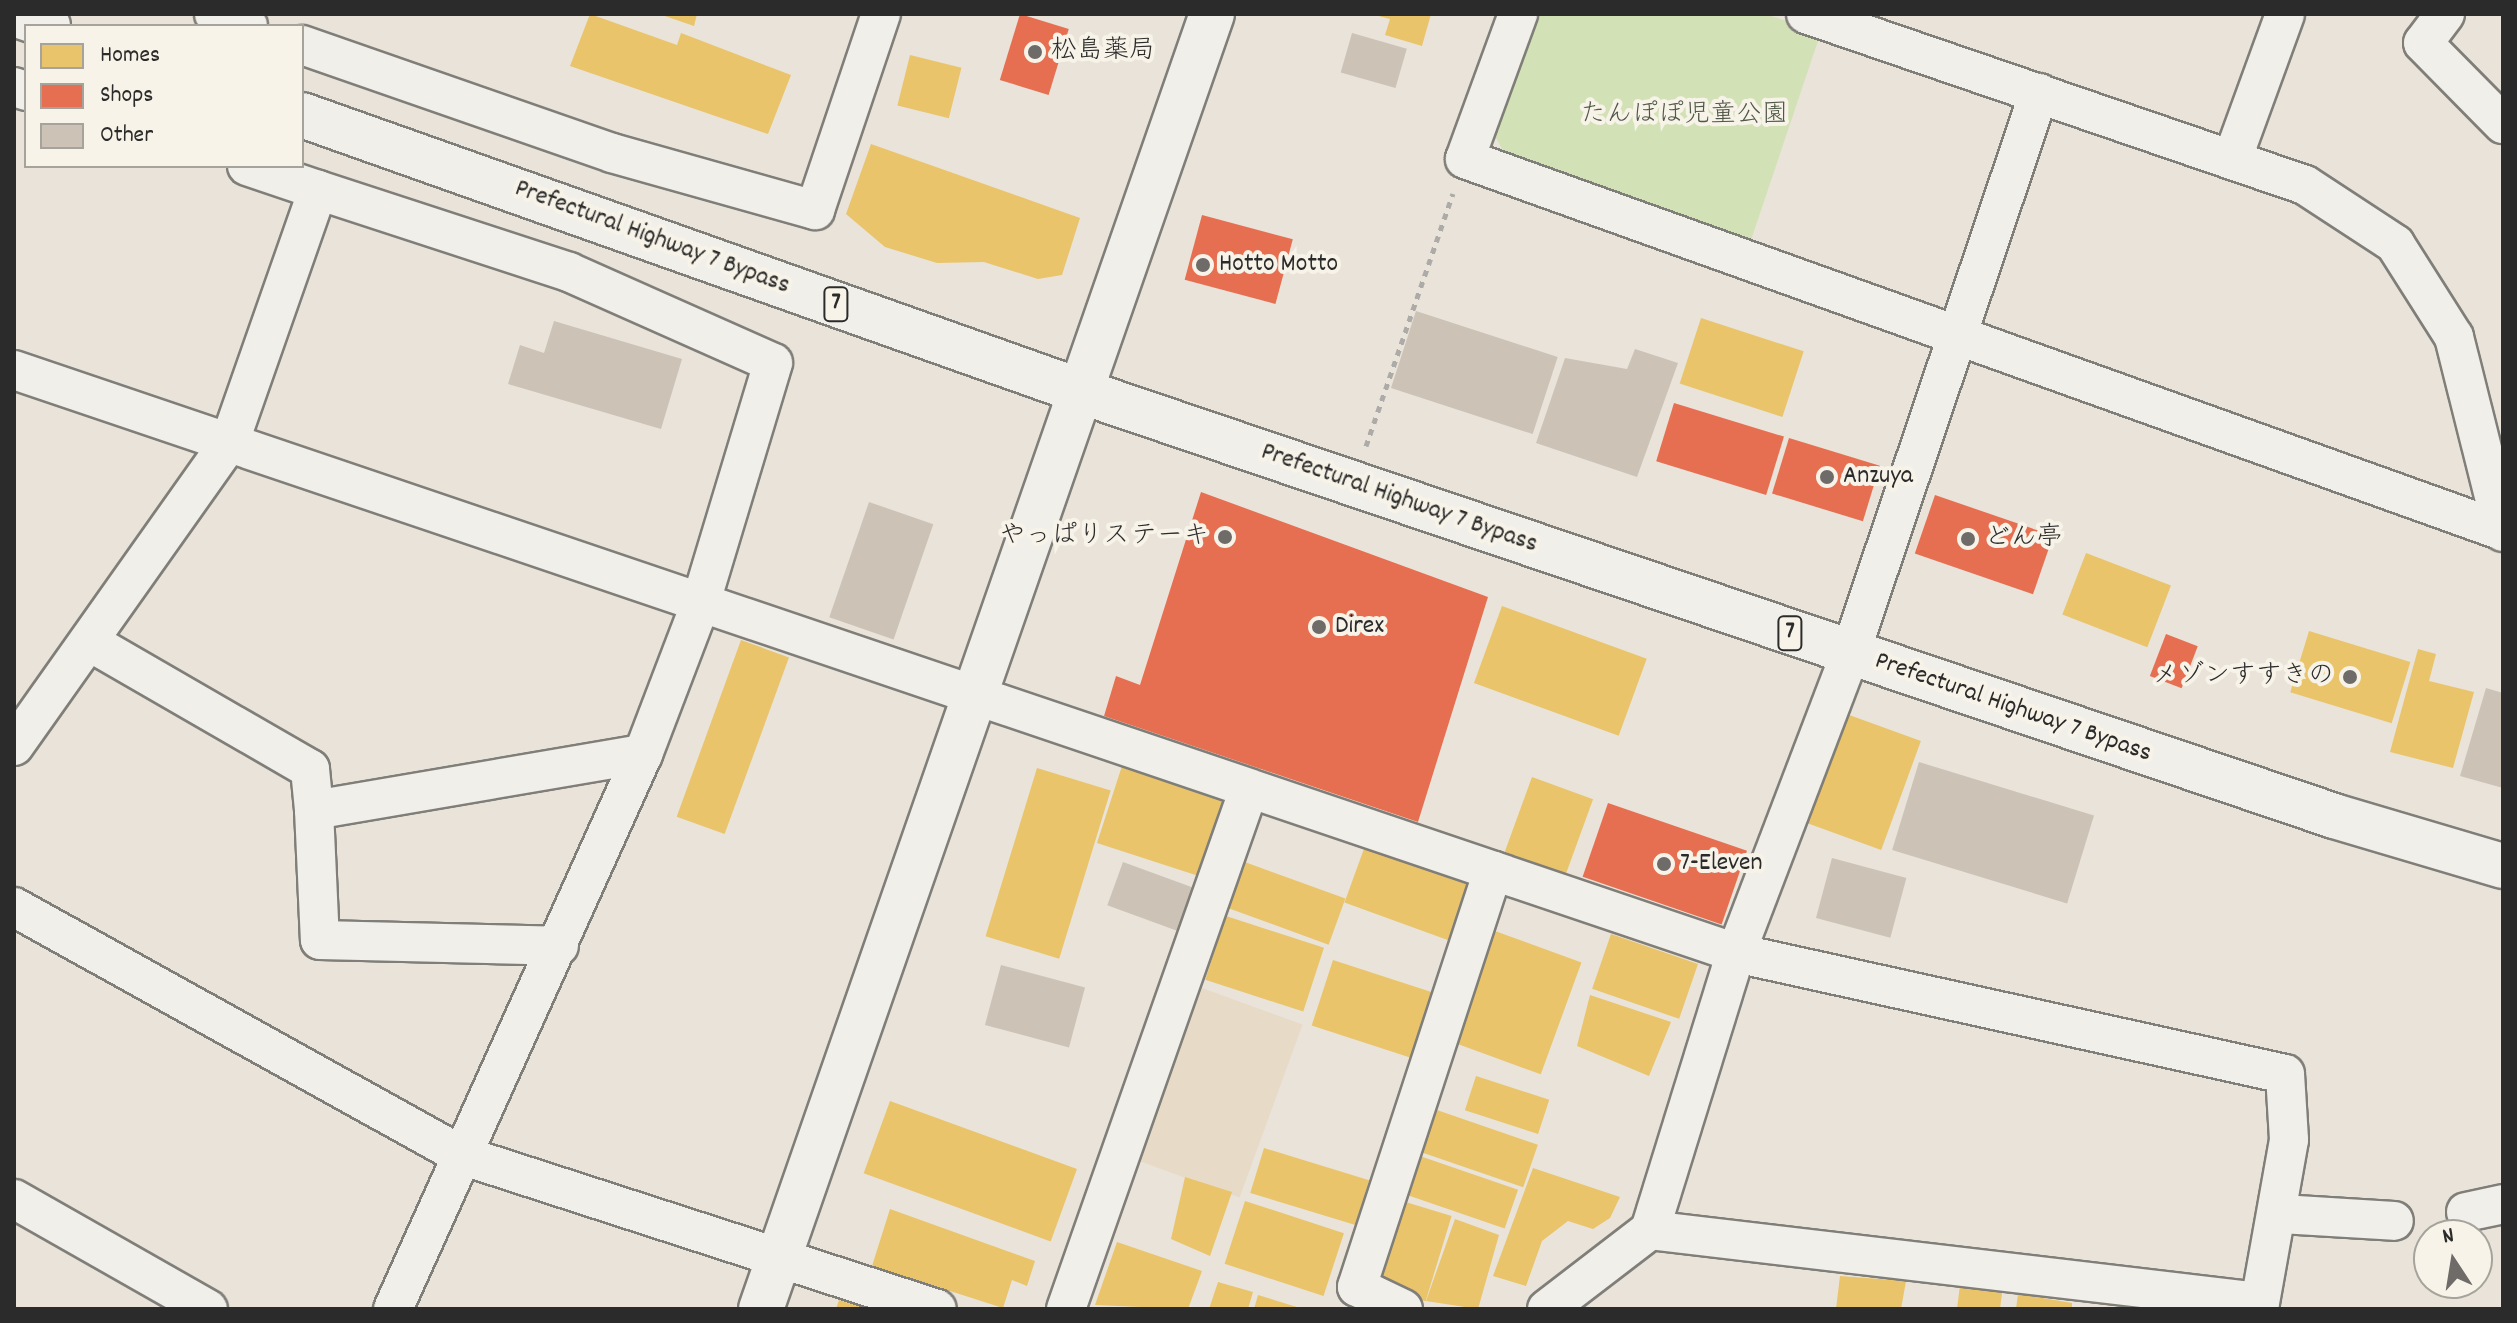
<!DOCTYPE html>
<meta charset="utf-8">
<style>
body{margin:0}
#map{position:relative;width:2517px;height:1323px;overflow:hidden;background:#e9e3d9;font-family:Dekko,"Klee One",sans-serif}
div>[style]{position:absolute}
.built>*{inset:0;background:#e7dbc8;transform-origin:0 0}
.green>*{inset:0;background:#d3e2b6}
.homes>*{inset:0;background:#e9c46a;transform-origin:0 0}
.shops>*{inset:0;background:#e76f51;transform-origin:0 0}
.building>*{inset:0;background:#ccc3b6;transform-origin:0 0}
.path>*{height:5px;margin-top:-2.5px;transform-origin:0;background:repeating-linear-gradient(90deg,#adaba8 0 6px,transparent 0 12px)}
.roads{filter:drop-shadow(2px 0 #807e79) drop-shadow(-2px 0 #807e79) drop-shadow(0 2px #807e79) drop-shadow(0 -2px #807e79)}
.street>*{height:38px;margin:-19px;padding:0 19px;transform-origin:19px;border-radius:19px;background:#f1efea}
.secondary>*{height:44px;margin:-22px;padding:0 22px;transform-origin:22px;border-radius:22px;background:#f1efea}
.primary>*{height:44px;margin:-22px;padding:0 22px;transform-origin:22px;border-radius:22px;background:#f1efea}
.dots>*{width:22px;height:22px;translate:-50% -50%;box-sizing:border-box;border:4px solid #f7f3e8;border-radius:50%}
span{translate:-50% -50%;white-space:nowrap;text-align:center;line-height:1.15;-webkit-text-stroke:8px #f7f3e8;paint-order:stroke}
.shield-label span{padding:2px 6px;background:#f7f3e8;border:2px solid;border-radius:6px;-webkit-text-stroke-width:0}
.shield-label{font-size:24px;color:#2b2b2b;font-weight:700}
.poi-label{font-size:26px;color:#2b2b2b}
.left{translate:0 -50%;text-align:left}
.right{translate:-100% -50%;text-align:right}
.park-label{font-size:26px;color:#505847}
.street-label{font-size:26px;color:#2b2b2b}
.frame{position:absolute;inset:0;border:16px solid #2b2b2b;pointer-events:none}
.legend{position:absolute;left:24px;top:24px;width:280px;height:144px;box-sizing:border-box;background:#f7f3e8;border:2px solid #a5a39c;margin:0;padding:10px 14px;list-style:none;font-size:24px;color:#2b2b2b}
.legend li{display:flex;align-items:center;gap:16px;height:40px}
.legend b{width:40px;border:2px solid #a5a39c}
.north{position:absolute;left:2413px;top:1219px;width:80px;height:80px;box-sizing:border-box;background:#f7f3e8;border:2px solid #a5a39c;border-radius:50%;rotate:348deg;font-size:22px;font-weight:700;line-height:32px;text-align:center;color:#2b2b2b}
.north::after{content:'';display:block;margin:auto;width:28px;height:36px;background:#6e6b68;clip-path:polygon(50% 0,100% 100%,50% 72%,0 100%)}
</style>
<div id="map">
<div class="built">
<i style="left:1202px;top:988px;width:107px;height:184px;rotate:20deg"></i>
</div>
<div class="green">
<i style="clip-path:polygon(1538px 14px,1765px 14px,1821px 32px,1748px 249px,1510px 163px,1495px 136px)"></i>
</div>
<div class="homes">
<i style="clip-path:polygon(590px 14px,677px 45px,681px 33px,791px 75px,768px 134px,570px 66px)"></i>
<i style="clip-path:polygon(659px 14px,697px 14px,694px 26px)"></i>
<i style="clip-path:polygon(1431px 14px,1422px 46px,1385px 35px,1390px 19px,1375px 15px)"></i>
<i style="left:910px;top:55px;width:53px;height:52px;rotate:14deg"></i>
<i style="clip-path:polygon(871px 144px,1080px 218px,1062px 275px,1038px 279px,984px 262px,937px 263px,885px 247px,846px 214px)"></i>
<i style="left:1701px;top:318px;width:108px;height:69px;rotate:18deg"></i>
<i style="left:2086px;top:553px;width:91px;height:66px;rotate:21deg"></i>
<i style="left:1502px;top:606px;width:154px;height:82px;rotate:20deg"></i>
<i style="left:2309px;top:631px;width:106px;height:64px;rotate:17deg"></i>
<i style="left:741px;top:640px;width:51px;height:188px;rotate:20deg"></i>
<i style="clip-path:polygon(2418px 649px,2436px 654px,2429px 681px,2474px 692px,2453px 768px,2390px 752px)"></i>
<i style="left:1841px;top:712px;width:85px;height:116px;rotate:20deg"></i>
<i style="left:1122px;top:766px;width:111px;height:81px;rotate:18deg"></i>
<i style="left:1037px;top:768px;width:77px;height:176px;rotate:17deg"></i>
<i style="left:1532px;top:777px;width:65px;height:87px;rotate:20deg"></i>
<i style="left:1365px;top:846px;width:112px;height:60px;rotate:20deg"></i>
<i style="left:1242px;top:861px;width:110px;height:49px;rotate:20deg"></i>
<i style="left:1226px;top:916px;width:103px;height:67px;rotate:18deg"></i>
<i style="left:1495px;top:931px;width:92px;height:119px;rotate:20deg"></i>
<i style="left:1611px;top:934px;width:92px;height:58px;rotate:19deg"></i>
<i style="left:1333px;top:960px;width:105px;height:69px;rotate:18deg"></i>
<i style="clip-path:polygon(1590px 995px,1671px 1022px,1649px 1076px,1577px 1046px)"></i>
<i style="left:1476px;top:1076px;width:77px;height:36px;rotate:18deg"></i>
<i style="left:890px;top:1101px;width:199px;height:77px;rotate:20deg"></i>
<i style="left:1431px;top:1108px;width:113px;height:45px;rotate:19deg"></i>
<i style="left:1264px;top:1148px;width:110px;height:47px;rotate:17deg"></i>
<i style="left:1414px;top:1154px;width:110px;height:41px;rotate:19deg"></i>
<i style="clip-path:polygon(1533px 1168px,1620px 1197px,1610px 1218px,1593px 1229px,1568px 1221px,1542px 1241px,1526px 1286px,1493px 1276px)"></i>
<i style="clip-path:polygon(1185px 1177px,1232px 1192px,1210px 1256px,1171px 1239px)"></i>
<i style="left:1399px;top:1200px;width:55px;height:89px;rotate:17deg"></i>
<i style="left:1245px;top:1201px;width:104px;height:66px;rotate:18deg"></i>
<i style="clip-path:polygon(890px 1209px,1035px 1261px,1027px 1286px,1012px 1280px,1003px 1308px,872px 1266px)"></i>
<i style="clip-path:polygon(1455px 1219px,1499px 1235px,1478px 1309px,1426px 1301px)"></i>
<i style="clip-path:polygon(1117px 1242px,1202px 1271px,1188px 1309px,1095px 1305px)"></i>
<i style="clip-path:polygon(1840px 1276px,1906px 1281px,1901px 1309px,1836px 1309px)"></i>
<i style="clip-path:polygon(1218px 1282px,1253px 1292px,1248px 1309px,1209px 1309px)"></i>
<i style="clip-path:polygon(1960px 1285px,2002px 1293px,2000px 1309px,1957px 1309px)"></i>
<i style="clip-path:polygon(2018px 1294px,2072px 1303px,2072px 1309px,2016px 1309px)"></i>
<i style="clip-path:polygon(1258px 1295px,1300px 1308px,1300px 1309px,1254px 1309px)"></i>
<i style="clip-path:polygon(839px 1300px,865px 1308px,865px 1309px,836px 1309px)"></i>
</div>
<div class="shops">
<i style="left:1020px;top:14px;width:51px;height:69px;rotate:17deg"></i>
<i style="left:1202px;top:215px;width:94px;height:67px;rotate:15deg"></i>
<i style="left:1674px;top:403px;width:115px;height:61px;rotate:17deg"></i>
<i style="left:1789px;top:438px;width:95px;height:58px;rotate:17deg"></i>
<i style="clip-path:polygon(1201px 492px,1488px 597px,1418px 822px,1104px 716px,1116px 676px,1140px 685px)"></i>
<i style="left:1935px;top:495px;width:125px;height:62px;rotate:19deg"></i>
<i style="left:2166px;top:634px;width:34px;height:45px;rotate:21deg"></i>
<i style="left:1608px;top:803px;width:147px;height:78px;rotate:19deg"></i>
</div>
<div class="building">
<i style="left:1352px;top:33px;width:57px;height:41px;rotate:16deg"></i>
<i style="left:1416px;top:311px;width:149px;height:81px;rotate:18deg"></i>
<i style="clip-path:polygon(554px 321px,682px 359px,661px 429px,508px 384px,520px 345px,544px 353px)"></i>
<i style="clip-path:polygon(1635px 349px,1678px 363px,1637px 477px,1536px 443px,1565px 358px,1627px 369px)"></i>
<i style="left:869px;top:502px;width:68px;height:122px;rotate:19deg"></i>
<i style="clip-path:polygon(2486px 688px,2503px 693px,2503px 788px,2460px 776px)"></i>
<i style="left:1919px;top:762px;width:183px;height:92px;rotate:17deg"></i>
<i style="left:1832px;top:858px;width:77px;height:62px;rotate:15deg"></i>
<i style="left:1123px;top:862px;width:75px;height:46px;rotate:20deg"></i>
<i style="left:1001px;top:965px;width:87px;height:62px;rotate:15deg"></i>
</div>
<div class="path">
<i style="left:1366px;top:446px;width:267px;rotate:-71deg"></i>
</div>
<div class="roads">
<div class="street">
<i style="left:214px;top:14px;width:36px;rotate:19deg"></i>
<i style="left:1518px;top:14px;width:154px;rotate:110.1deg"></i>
<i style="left:1465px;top:159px;width:1099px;rotate:19.72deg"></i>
<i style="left:1806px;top:14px;width:527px;rotate:18.92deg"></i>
<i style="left:2305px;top:185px;width:108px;rotate:33.2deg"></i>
<i style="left:2395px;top:244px;width:110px;rotate:57.6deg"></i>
<i style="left:2454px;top:337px;width:201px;rotate:75.9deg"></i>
<i style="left:2445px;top:14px;width:36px;rotate:127deg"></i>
<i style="left:2423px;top:43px;width:114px;rotate:45.4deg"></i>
<i style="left:302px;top:45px;width:328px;rotate:19.2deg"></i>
<i style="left:612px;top:153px;width:211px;rotate:15.7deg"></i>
<i style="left:815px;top:210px;width:207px;rotate:-71.4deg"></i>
<i style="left:14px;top:87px;width:13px;rotate:18deg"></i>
<i style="left:2232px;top:160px;width:155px;rotate:-70deg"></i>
<i style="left:318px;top:190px;width:264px;rotate:18.1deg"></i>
<i style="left:569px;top:272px;width:223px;rotate:24deg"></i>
<i style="left:773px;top:363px;width:253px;rotate:106.8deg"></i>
<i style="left:700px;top:605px;width:160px;rotate:110.9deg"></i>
<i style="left:643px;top:754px;width:609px;rotate:114.25deg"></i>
<i style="left:14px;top:370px;width:1818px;rotate:18.7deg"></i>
<i style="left:1736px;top:953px;width:562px;rotate:12.43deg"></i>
<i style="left:2285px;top:1074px;width:66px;rotate:86.5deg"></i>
<i style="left:2289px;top:1140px;width:165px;rotate:100.1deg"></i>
<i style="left:2260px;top:1302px;width:614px;rotate:-173.27deg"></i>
<i style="left:90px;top:642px;width:254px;rotate:30deg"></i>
<i style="left:310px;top:769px;width:41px;rotate:84.4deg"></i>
<i style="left:314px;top:810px;width:334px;rotate:-9.7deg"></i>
<i style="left:14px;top:746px;width:374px;rotate:-54.7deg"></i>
<i style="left:230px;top:441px;width:266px;rotate:-70.7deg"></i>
<i style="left:318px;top:190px;width:75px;rotate:-161.3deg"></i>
<i style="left:314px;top:810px;width:130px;rotate:87.4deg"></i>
<i style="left:320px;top:940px;width:239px;rotate:1.4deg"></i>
<i style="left:14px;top:907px;width:511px;rotate:29.02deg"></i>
<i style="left:461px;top:1155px;width:500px;rotate:17.93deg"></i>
<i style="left:14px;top:1199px;width:223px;rotate:29.6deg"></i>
<i style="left:2466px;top:1212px;width:38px;rotate:-12deg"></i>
<i style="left:2281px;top:1214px;width:113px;rotate:3.5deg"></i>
<i style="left:1066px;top:1309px;width:551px;rotate:-70.61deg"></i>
<i style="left:1403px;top:1309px;width:51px;rotate:-154.4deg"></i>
<i style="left:1357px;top:1287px;width:438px;rotate:-71.9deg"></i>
<i style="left:1547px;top:1309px;width:130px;rotate:-37.5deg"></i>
<i style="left:1650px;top:1230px;width:290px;rotate:-72.8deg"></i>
<i style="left:1736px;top:953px;width:320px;rotate:-69.1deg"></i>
<i style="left:1850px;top:654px;width:592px;rotate:-71.38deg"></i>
</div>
<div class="secondary">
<i style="left:761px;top:1309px;width:1371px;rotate:-70.8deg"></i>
</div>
<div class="primary">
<i style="left:14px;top:14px;width:36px;rotate:19deg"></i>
<i style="left:302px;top:115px;width:826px;rotate:19.53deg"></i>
<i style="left:1080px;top:391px;width:1324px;rotate:18.72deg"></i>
<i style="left:2334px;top:816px;width:176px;rotate:16.5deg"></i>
</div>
</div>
<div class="dots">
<i style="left:1035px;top:52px;background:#6e6b68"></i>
<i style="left:1203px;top:265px;background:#6e6b68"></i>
<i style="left:1827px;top:477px;background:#6e6b68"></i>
<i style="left:1225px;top:537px;background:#6e6b68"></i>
<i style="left:1968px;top:539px;background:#6e6b68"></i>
<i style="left:1319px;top:627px;background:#6e6b68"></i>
<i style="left:2350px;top:677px;background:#6e6b68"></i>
<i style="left:1664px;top:864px;background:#6e6b68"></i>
</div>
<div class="shield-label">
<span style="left:836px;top:304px">7</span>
<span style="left:1790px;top:633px">7</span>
</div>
<div class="poi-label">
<span class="left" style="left:1051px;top:52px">松島薬局</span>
<span class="left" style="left:1219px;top:265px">Hotto Motto</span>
<span class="left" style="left:1843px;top:477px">Anzuya</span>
<span class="right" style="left:1209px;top:537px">やっぱりステーキ</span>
<span class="left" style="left:1984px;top:539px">どん亭</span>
<span class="left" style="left:1335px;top:627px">Direx</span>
<span class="right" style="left:2334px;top:677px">メゾンすすきの</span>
<span class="left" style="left:1680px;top:864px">7-Eleven</span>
</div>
<div class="park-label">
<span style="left:1684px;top:116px">たんぽぽ児童公園</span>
</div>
<div class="street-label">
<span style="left:652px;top:238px;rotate:20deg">Prefectural Highway 7 Bypass</span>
<span style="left:1399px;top:499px;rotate:19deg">Prefectural Highway 7 Bypass</span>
<span style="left:2013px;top:708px;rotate:19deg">Prefectural Highway 7 Bypass</span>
</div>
<div class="frame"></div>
<ul class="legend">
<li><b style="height:22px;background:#e9c46a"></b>Homes</li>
<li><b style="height:22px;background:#e76f51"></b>Shops</li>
<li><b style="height:22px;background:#ccc3b6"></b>Other</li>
</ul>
<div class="north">N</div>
</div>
